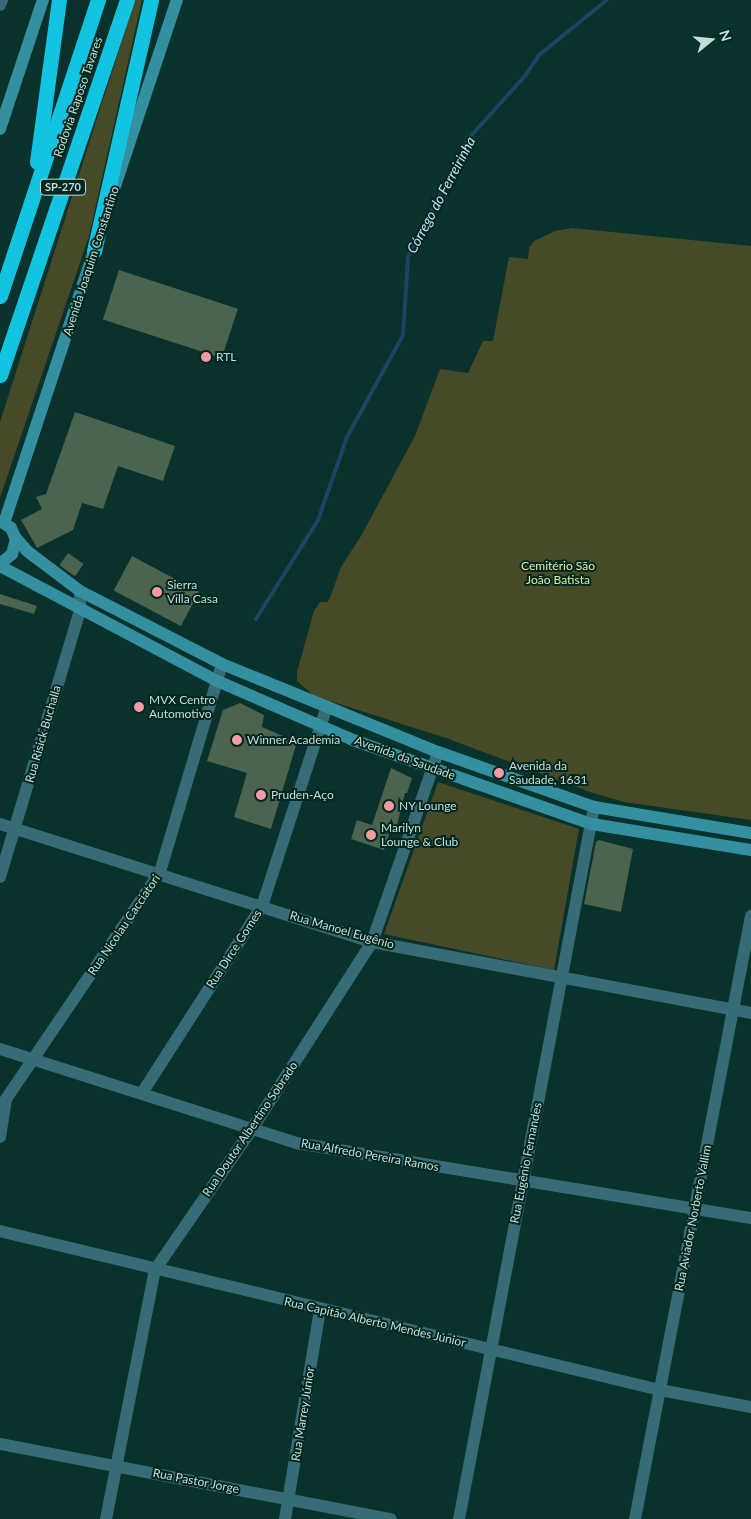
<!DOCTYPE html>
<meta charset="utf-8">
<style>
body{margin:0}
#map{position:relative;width:751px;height:1519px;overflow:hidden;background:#08322b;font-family:Lato,sans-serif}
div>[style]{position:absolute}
.green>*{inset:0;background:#474a26}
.stream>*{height:4px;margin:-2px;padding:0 2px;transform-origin:2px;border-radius:2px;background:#1d4463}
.building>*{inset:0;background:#4c644d;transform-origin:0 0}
.street>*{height:12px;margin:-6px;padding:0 6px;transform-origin:6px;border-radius:6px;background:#376b76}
.secondary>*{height:12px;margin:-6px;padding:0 6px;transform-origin:6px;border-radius:6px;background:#3490a1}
.highway>*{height:15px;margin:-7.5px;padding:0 7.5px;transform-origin:7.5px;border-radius:7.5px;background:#13c4e0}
.dots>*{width:14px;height:14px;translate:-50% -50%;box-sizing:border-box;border:2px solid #002821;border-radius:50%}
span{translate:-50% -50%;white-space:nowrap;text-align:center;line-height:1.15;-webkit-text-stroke:4px #002821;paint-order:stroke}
.shield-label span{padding:1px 4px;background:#002821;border:1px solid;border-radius:4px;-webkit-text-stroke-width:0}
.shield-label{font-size:11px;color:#c8dcd7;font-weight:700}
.street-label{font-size:12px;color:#c8dcd7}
.poi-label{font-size:12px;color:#c8dcd7}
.left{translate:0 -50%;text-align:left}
.park-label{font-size:12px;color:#e4ec9e}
.water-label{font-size:14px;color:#c8e0f6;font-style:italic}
.north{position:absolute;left:686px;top:15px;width:50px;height:50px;-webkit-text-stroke:4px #002821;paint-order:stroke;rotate:73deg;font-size:14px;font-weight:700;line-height:20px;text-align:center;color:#c8dcd7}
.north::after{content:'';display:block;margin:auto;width:18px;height:22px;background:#c8dcd7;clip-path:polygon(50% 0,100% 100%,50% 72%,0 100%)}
</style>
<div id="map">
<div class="green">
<i style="clip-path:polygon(135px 0,142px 0,89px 236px,0 498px,0 422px)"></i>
<i style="clip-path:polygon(572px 228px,751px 246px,751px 820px,624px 802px,593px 793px,446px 738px,314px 696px,297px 681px,297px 672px,314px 611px,320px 602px,327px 602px,330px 598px,341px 567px,361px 536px,415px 436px,440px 369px,468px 373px,483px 341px,493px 341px,509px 257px,528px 259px,529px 248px,534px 241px,555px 231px)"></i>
<i style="clip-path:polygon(438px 782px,579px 829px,554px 970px,384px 934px)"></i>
</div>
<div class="stream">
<i style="left:256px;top:619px;width:117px;rotate:-57.9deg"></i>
<i style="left:318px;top:520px;width:88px;rotate:-70.7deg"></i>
<i style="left:347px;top:437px;width:116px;rotate:-61.2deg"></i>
<i style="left:403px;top:335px;width:78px;rotate:-86.3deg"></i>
<i style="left:408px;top:257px;width:134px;rotate:-62.9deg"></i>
<i style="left:469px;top:138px;width:84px;rotate:-47.9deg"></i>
<i style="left:525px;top:76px;width:25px;rotate:-56deg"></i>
<i style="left:539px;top:55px;width:87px;rotate:-39deg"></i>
</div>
<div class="building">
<i style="left:119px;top:270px;width:125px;height:52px;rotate:18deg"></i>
<i style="clip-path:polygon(75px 412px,175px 446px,163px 481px,118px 466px,103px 509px,82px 503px,73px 530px,37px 548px,21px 520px,42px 509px,36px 497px,46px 494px)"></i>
<i style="left:68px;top:553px;width:19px;height:15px;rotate:35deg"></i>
<i style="left:132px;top:556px;width:76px;height:39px;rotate:28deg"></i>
<i style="clip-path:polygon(0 594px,37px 606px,34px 614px,0 604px)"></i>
<i style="clip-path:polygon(240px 703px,264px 715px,262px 727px,297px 742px,271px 829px,234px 817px,247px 773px,207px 761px,223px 710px)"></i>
<i style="clip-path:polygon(391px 768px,412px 778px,407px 793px,405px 793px,396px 829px,391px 828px,384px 850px,351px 839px,357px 820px,372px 825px)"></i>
<i style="clip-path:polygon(599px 840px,633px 849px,621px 912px,584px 904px,596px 842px)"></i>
</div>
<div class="street">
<i style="left:0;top:5px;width:5px;rotate:-68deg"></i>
<i style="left:0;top:824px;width:390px;rotate:17.6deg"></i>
<i style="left:372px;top:942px;width:386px;rotate:10.6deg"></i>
<i style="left:0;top:877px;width:279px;rotate:-73.3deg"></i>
<i style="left:80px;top:610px;width:19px;rotate:-90deg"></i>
<i style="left:0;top:1049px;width:312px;rotate:17.6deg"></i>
<i style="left:297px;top:1143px;width:460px;rotate:9.4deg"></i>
<i style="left:142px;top:1093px;width:222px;rotate:-57.3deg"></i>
<i style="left:262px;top:906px;width:210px;rotate:-72deg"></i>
<i style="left:0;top:1108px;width:285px;rotate:-55.9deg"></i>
<i style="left:160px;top:872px;width:217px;rotate:-73.4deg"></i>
<i style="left:0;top:1137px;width:37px;rotate:-81deg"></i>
<i style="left:0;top:1231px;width:679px;rotate:13.54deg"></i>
<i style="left:660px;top:1390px;width:93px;rotate:10.6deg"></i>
<i style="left:0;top:1444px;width:398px;rotate:10.9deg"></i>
<i style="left:106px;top:1519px;width:254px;rotate:-78.9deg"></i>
<i style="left:155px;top:1270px;width:171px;rotate:-55.5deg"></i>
<i style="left:252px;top:1129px;width:222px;rotate:-57.3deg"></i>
<i style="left:372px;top:942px;width:201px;rotate:-70.8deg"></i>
<i style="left:285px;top:1519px;width:212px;rotate:-80.5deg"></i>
<i style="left:459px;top:1519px;width:725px;rotate:-79.26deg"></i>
<i style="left:635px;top:1519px;width:614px;rotate:-79.11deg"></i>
</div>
<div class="secondary">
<i style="left:0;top:129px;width:136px;rotate:-71.6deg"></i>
<i style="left:113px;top:192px;width:202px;rotate:-71.6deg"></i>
<i style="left:0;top:521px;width:13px;rotate:32deg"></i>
<i style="left:11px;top:528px;width:12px;rotate:66deg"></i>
<i style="left:16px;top:539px;width:16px;rotate:105deg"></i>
<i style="left:12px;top:554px;width:16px;rotate:140deg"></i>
<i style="left:4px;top:523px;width:296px;rotate:-71.7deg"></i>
<i style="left:15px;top:537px;width:18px;rotate:49deg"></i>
<i style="left:27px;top:551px;width:66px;rotate:37deg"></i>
<i style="left:80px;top:591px;width:160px;rotate:27.2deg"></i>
<i style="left:222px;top:664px;width:233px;rotate:22.2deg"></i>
<i style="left:438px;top:752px;width:165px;rotate:19.4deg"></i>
<i style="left:594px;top:807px;width:159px;rotate:9.4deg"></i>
<i style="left:0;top:566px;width:243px;rotate:27.9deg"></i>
<i style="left:215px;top:680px;width:150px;rotate:23.5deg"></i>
<i style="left:353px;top:740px;width:253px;rotate:19.4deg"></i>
<i style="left:592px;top:824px;width:161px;rotate:9.3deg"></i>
</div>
<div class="highway">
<i style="left:37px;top:162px;width:163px;rotate:-82.3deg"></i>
<i style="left:94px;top:251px;width:257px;rotate:-77.2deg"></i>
<i style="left:0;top:296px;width:312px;rotate:-71.7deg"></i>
<i style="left:0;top:375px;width:396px;rotate:-71.3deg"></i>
</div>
<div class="dots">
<i style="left:206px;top:357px;background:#f49aa3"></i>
<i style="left:157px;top:592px;background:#f49aa3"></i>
<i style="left:139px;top:707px;background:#f49aa3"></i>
<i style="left:237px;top:740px;background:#f49aa3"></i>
<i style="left:499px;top:773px;background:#f49aa3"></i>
<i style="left:261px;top:795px;background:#f49aa3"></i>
<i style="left:389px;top:806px;background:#f49aa3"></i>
<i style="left:371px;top:835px;background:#f49aa3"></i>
</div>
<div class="shield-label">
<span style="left:63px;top:187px">SP-270</span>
</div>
<div class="street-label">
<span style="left:78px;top:97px;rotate:-71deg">Rodovia Raposo Tavares</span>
<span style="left:91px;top:261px;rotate:-72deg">Avenida Joaquim Constantino</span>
<span style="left:43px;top:734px;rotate:-74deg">Rua Risick Buchalla</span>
<span style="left:405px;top:758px;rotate:20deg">Avenida da Saudade</span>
<span style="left:124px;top:925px;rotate:-56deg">Rua Nicolau Cacciatori</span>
<span style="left:342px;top:930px;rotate:16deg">Rua Manoel Eugênio</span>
<span style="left:234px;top:949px;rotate:-57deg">Rua Dirce Gomes</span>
<span style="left:250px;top:1129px;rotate:-56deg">Rua Doutor Albertino Sobrado</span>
<span style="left:370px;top:1155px;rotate:10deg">Rua Alfredo Pereira Ramos</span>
<span style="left:526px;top:1163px;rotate:-79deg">Rua Eugênio Fernandes</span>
<span style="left:693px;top:1218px;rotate:-79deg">Rua Aviador Norberto Vallim</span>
<span style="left:375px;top:1322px;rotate:13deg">Rua Capitão Alberto Mendes Júnior</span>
<span style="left:303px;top:1414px;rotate:-81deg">Rua Marrey Júnior</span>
<span style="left:196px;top:1481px;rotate:11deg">Rua Pastor Jorge</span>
</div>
<div class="poi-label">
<span class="left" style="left:216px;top:357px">RTL</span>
<span class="left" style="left:167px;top:592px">Sierra<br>Villa Casa</span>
<span class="left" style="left:149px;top:707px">MVX Centro<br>Automotivo</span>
<span class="left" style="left:247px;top:740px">Winner Academia</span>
<span class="left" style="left:509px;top:773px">Avenida da<br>Saudade, 1631</span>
<span class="left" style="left:271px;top:795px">Pruden-Aço</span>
<span class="left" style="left:399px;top:806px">NY Lounge</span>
<span class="left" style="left:381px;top:835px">Marilyn<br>Lounge &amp; Club</span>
</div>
<div class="park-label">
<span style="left:558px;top:573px">Cemitério São<br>João Batista</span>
</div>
<div class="water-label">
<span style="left:441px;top:195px;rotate:-62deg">Córrego do Ferreirinha</span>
</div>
<div class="north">N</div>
</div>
